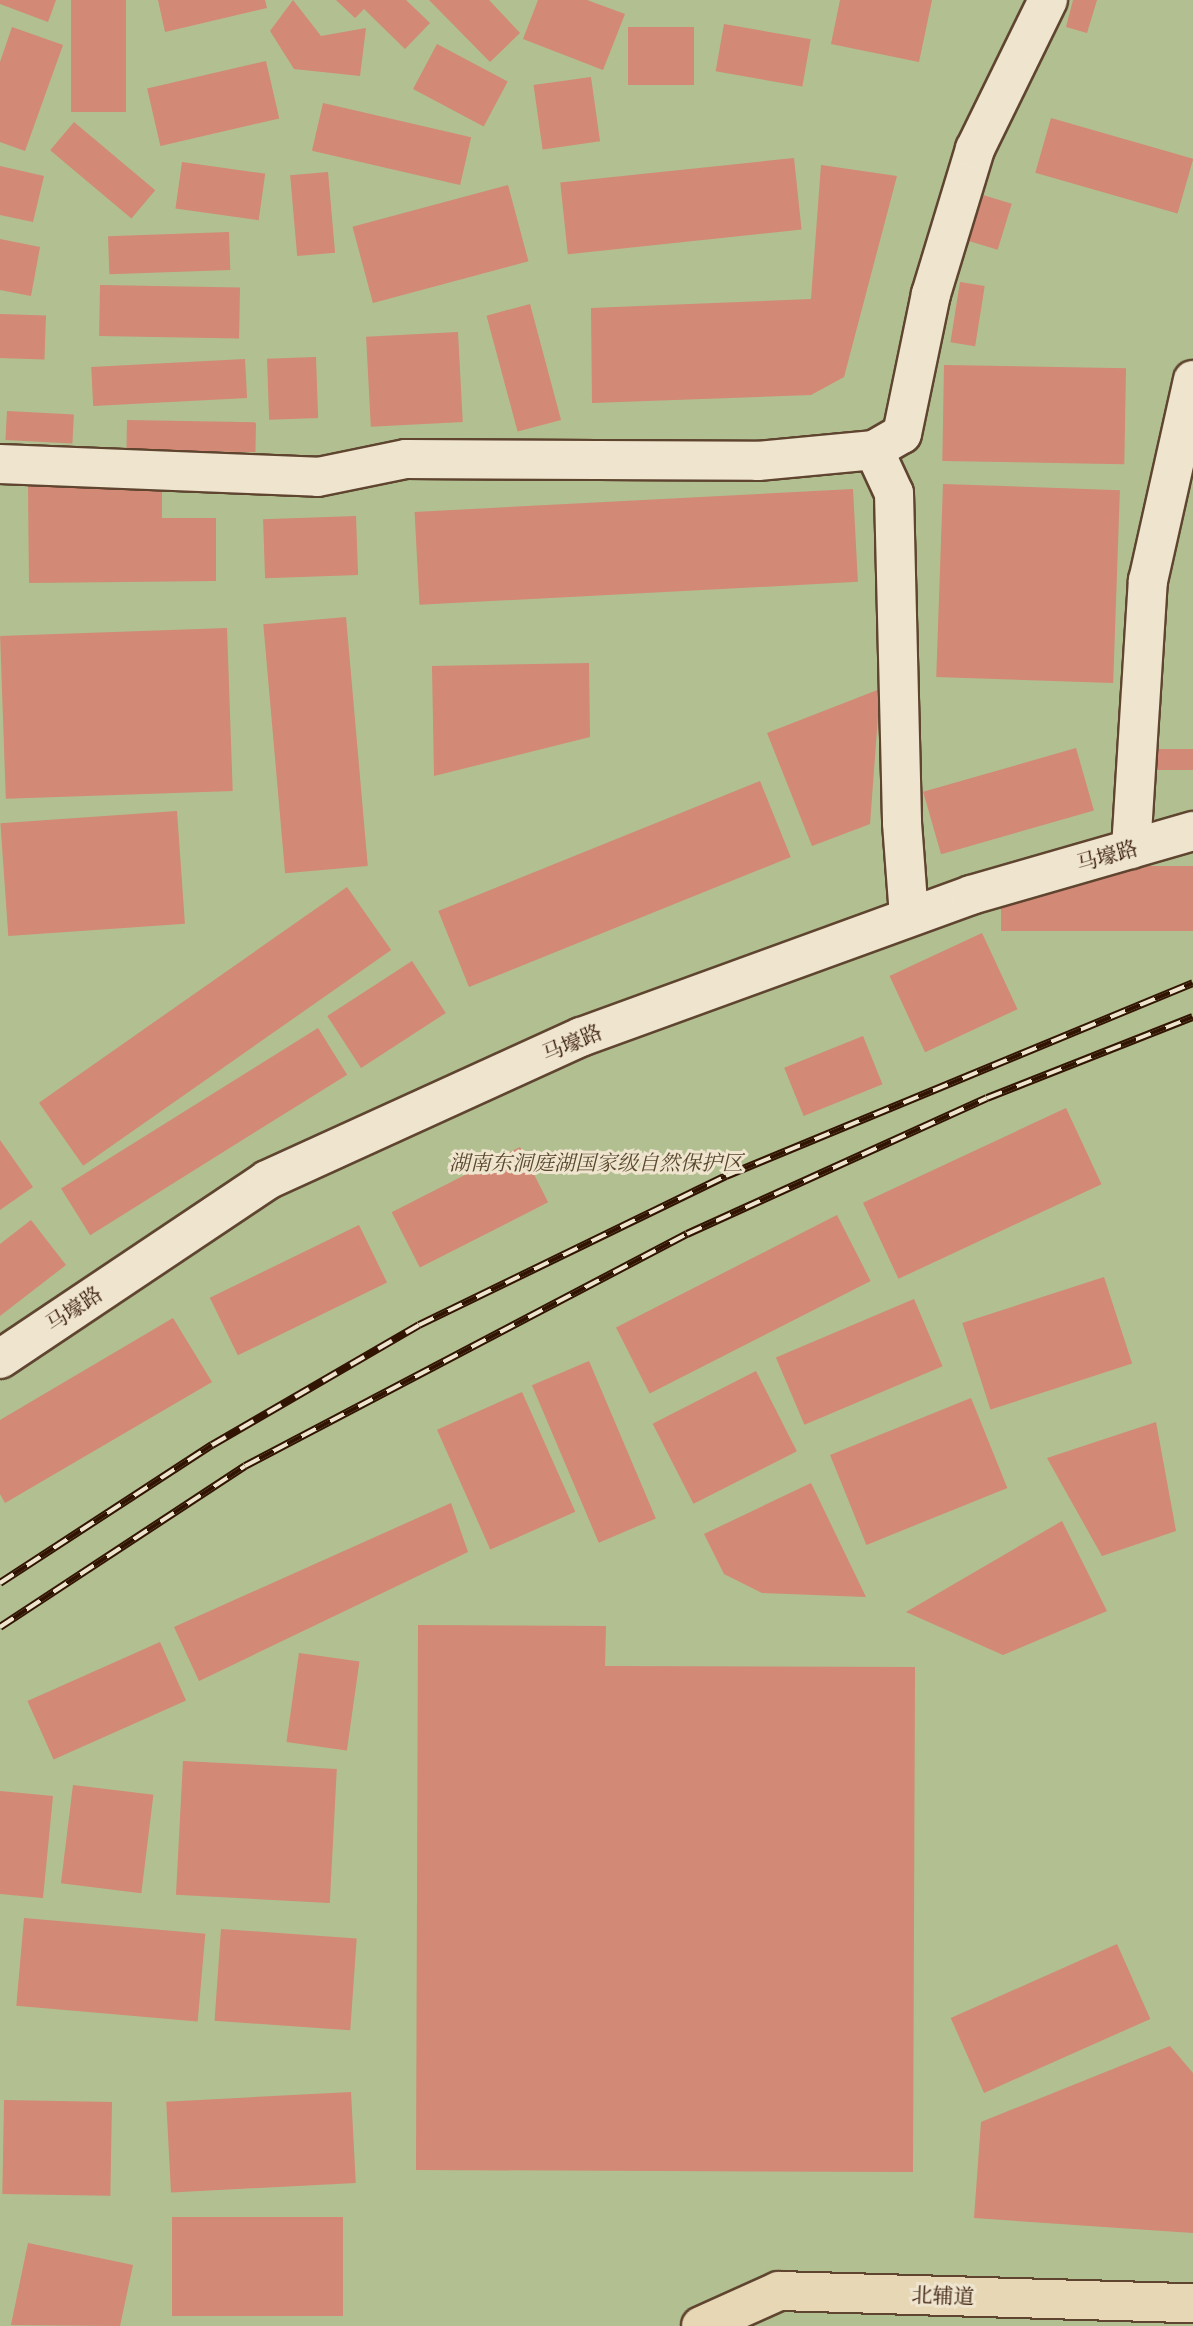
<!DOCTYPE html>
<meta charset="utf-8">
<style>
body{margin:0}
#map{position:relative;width:1193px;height:2326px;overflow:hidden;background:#e7d7b5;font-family:"IM FELL French Canon","Noto Serif SC",serif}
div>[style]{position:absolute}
.green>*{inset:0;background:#b2bf90;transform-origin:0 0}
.building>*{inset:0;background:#d28975;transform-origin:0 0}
.roads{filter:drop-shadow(2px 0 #5f4530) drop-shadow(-2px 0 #5f4530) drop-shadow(0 2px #5f4530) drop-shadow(0 -2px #5f4530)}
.minor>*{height:38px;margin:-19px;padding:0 19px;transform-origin:19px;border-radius:19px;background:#efe5cf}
.major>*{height:38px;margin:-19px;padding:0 19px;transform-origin:19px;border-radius:19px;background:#e7d7b5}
.rail>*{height:8px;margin-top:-4px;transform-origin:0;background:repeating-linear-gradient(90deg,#efe5cf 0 16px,#321403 0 32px);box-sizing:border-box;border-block:2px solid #321403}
span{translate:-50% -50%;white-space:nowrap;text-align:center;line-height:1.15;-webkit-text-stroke:6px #efe5cf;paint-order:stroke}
.street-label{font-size:21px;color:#321403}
.park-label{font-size:21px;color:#58472d;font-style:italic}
</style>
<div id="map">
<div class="green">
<i style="left:0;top:0;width:1193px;height:2326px"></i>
</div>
<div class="building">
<i style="clip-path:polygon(0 0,56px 0,48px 22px,0 4px)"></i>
<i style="left:71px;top:0;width:55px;height:112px"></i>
<i style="clip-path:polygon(158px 0,265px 0,267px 8px,165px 32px)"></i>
<i style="clip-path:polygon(293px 0,321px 36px,366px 28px,360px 76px,294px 69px,270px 31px)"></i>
<i style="clip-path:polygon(336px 0,406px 0,430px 23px,405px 49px,364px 9px,355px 18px)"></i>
<i style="clip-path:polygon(429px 0,489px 0,520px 33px,490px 62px)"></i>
<i style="clip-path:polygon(538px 0,587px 0,625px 14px,603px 70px,523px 39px)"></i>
<i style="clip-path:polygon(840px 0,932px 0,919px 62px,831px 44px)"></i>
<i style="clip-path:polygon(1073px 0,1097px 0,1087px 33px,1066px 27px)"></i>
<i style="left:724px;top:24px;width:88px;height:48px;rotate:10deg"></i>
<i style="clip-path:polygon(12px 27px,63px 45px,25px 151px,0 142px,0 62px)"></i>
<i style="left:628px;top:27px;width:66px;height:58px"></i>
<i style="left:437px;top:44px;width:80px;height:51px;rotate:28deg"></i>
<i style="left:266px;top:61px;width:59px;height:122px;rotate:77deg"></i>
<i style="left:591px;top:77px;width:65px;height:58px;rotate:82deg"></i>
<i style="left:323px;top:103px;width:152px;height:49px;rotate:13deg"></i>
<i style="left:1051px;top:118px;width:148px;height:57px;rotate:16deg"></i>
<i style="left:74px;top:122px;width:106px;height:37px;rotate:40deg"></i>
<i style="left:794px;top:158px;width:72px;height:235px;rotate:84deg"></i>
<i style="left:182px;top:162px;width:84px;height:47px;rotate:8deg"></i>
<i style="clip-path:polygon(821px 165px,897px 176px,844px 377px,811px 395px,592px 403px,591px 308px,811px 299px)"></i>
<i style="clip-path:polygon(0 166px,44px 176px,33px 222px,0 215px)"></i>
<i style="left:328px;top:172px;width:81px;height:38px;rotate:85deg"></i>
<i style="left:508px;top:185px;width:79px;height:161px;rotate:75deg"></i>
<i style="left:983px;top:195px;width:30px;height:48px;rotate:17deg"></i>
<i style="left:229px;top:232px;width:38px;height:121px;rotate:88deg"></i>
<i style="clip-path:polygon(0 239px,40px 247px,31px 296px,0 290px)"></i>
<i style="left:960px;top:282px;width:25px;height:61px;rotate:9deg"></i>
<i style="left:100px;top:285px;width:140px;height:51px;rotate:1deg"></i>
<i style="left:530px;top:304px;width:120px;height:45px;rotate:75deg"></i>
<i style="left:0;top:314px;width:46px;height:44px;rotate:2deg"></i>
<i style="left:458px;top:332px;width:90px;height:92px;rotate:87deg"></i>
<i style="left:316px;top:357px;width:61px;height:49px;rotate:88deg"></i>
<i style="left:245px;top:359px;width:39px;height:154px;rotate:87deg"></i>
<i style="left:944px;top:365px;width:182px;height:96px;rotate:1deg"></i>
<i style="left:7px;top:411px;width:67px;height:29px;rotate:3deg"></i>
<i style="left:127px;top:420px;width:129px;height:30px;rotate:1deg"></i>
<i style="clip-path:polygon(162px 484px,162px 518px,216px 518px,216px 581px,29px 583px,28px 485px)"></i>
<i style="left:943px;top:484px;width:177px;height:193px;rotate:2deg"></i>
<i style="left:853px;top:489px;width:93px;height:439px;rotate:87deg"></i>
<i style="left:356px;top:516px;width:59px;height:93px;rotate:88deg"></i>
<i style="left:346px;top:617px;width:250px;height:83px;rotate:85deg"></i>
<i style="left:227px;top:628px;width:163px;height:227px;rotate:88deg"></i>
<i style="clip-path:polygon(589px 663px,590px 737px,434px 776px,432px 666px)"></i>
<i style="clip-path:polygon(880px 689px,870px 824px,812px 846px,767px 733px)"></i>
<i style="left:1076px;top:748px;width:65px;height:159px;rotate:74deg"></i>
<i style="left:1193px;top:749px;width:21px;height:59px;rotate:90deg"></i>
<i style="left:760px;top:781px;width:82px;height:347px;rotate:68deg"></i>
<i style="left:177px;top:811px;width:113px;height:177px;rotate:86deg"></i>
<i style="left:1193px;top:866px;width:65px;height:192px;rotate:90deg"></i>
<i style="left:347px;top:887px;width:77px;height:376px;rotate:55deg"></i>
<i style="left:982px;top:933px;width:84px;height:102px;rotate:65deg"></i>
<i style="left:412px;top:961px;width:62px;height:101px;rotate:57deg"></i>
<i style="left:318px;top:1028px;width:55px;height:303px;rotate:58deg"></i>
<i style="left:863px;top:1036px;width:52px;height:85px;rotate:68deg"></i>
<i style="left:1066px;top:1108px;width:84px;height:224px;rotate:65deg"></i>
<i style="clip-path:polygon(0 1140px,33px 1187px,0 1210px)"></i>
<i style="left:520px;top:1147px;width:62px;height:144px;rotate:63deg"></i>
<i style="left:837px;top:1215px;width:74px;height:248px;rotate:63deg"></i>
<i style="clip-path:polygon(31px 1220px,66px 1265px,0 1316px,0 1244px)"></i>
<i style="left:359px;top:1225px;width:64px;height:166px;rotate:64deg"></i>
<i style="left:1104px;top:1277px;width:91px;height:149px;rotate:72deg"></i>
<i style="left:914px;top:1299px;width:73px;height:150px;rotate:67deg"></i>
<i style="clip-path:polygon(173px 1318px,212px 1382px,5px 1503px,0 1494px,0 1420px)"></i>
<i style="left:589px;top:1361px;width:171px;height:62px;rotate:67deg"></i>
<i style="left:756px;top:1371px;width:90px;height:116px;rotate:63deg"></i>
<i style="left:522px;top:1392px;width:131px;height:93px;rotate:66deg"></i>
<i style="left:971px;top:1398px;width:97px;height:152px;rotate:68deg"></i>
<i style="clip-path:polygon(1156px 1422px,1176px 1531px,1102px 1556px,1047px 1458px)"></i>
<i style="clip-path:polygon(811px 1483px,866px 1597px,762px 1593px,724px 1574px,704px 1534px)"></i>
<i style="clip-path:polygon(451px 1503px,468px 1552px,199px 1681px,174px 1627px)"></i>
<i style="clip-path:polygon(1062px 1521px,1107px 1611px,1003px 1655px,906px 1612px)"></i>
<i style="clip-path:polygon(418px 1625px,606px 1626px,605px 1666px,915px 1667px,913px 2172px,416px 2170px)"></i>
<i style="left:160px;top:1642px;width:64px;height:145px;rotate:66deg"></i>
<i style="left:299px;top:1653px;width:61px;height:90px;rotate:8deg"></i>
<i style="left:183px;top:1761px;width:154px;height:134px;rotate:3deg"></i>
<i style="left:73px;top:1785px;width:81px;height:99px;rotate:7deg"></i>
<i style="clip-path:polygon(0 1791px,53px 1796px,43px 1898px,0 1894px)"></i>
<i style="left:24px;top:1918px;width:182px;height:88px;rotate:5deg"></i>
<i style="left:221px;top:1929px;width:136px;height:92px;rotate:4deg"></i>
<i style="left:1117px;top:1944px;width:82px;height:182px;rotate:66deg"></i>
<i style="clip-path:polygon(1170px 2046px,1193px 2073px,1193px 2233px,974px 2218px,981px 2122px)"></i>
<i style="left:351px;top:2092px;width:91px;height:185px;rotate:87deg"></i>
<i style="left:4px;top:2100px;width:108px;height:94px;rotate:1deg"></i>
<i style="left:172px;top:2217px;width:171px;height:99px"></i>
<i style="clip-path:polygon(28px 2243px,133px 2265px,120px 2326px,11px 2325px)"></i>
</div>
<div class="roads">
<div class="minor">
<i style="left:874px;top:450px;width:32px;rotate:-30deg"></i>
<i style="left:902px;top:434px;width:143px;rotate:-78.3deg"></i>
<i style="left:931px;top:294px;width:152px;rotate:-73.1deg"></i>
<i style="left:975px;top:149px;width:166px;rotate:-63.9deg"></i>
<i style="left:0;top:464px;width:318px;rotate:2.3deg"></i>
<i style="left:318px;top:477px;width:90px;rotate:-11.6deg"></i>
<i style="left:406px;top:459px;width:352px;rotate:0.3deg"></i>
<i style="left:758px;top:461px;width:117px;rotate:-5.4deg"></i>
<i style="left:874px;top:450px;width:47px;rotate:65.1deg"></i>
<i style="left:894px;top:493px;width:330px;rotate:88.6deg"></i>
<i style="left:902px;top:823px;width:94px;rotate:85.7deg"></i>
<i style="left:1131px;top:849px;width:269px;rotate:-86.4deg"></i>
<i style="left:1148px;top:581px;width:206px;rotate:-77.4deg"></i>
<i style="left:0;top:1359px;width:321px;rotate:-33.8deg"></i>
<i style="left:267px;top:1180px;width:345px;rotate:-24.5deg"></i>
<i style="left:581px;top:1037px;width:415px;rotate:-20deg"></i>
<i style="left:971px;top:895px;width:231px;rotate:-16.1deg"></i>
</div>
<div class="major">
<i style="left:701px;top:2326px;width:85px;rotate:-24.2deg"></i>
<i style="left:779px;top:2291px;width:414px;rotate:1.7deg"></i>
</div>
</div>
<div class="rail">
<i style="left:0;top:1583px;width:253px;rotate:-33.1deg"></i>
<i style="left:212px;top:1445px;width:239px;rotate:-30.1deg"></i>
<i style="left:419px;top:1325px;width:341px;rotate:-25.9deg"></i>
<i style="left:726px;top:1176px;width:505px;rotate:-22.45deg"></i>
<i style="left:0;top:1627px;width:293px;rotate:-33.3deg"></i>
<i style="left:245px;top:1466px;width:499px;rotate:-27.7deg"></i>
<i style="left:687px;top:1234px;width:329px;rotate:-24.4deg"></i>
<i style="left:987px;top:1098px;width:221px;rotate:-21.5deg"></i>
</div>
<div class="street-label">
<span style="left:1107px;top:856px;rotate:-16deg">马壕路</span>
<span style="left:572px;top:1043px;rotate:-23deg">马壕路</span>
<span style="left:74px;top:1309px;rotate:-34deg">马壕路</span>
<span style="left:943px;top:2296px;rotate:2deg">北辅道</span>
</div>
<div class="park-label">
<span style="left:596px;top:1163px">湖南东洞庭湖国家级自然保护区</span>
</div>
</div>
